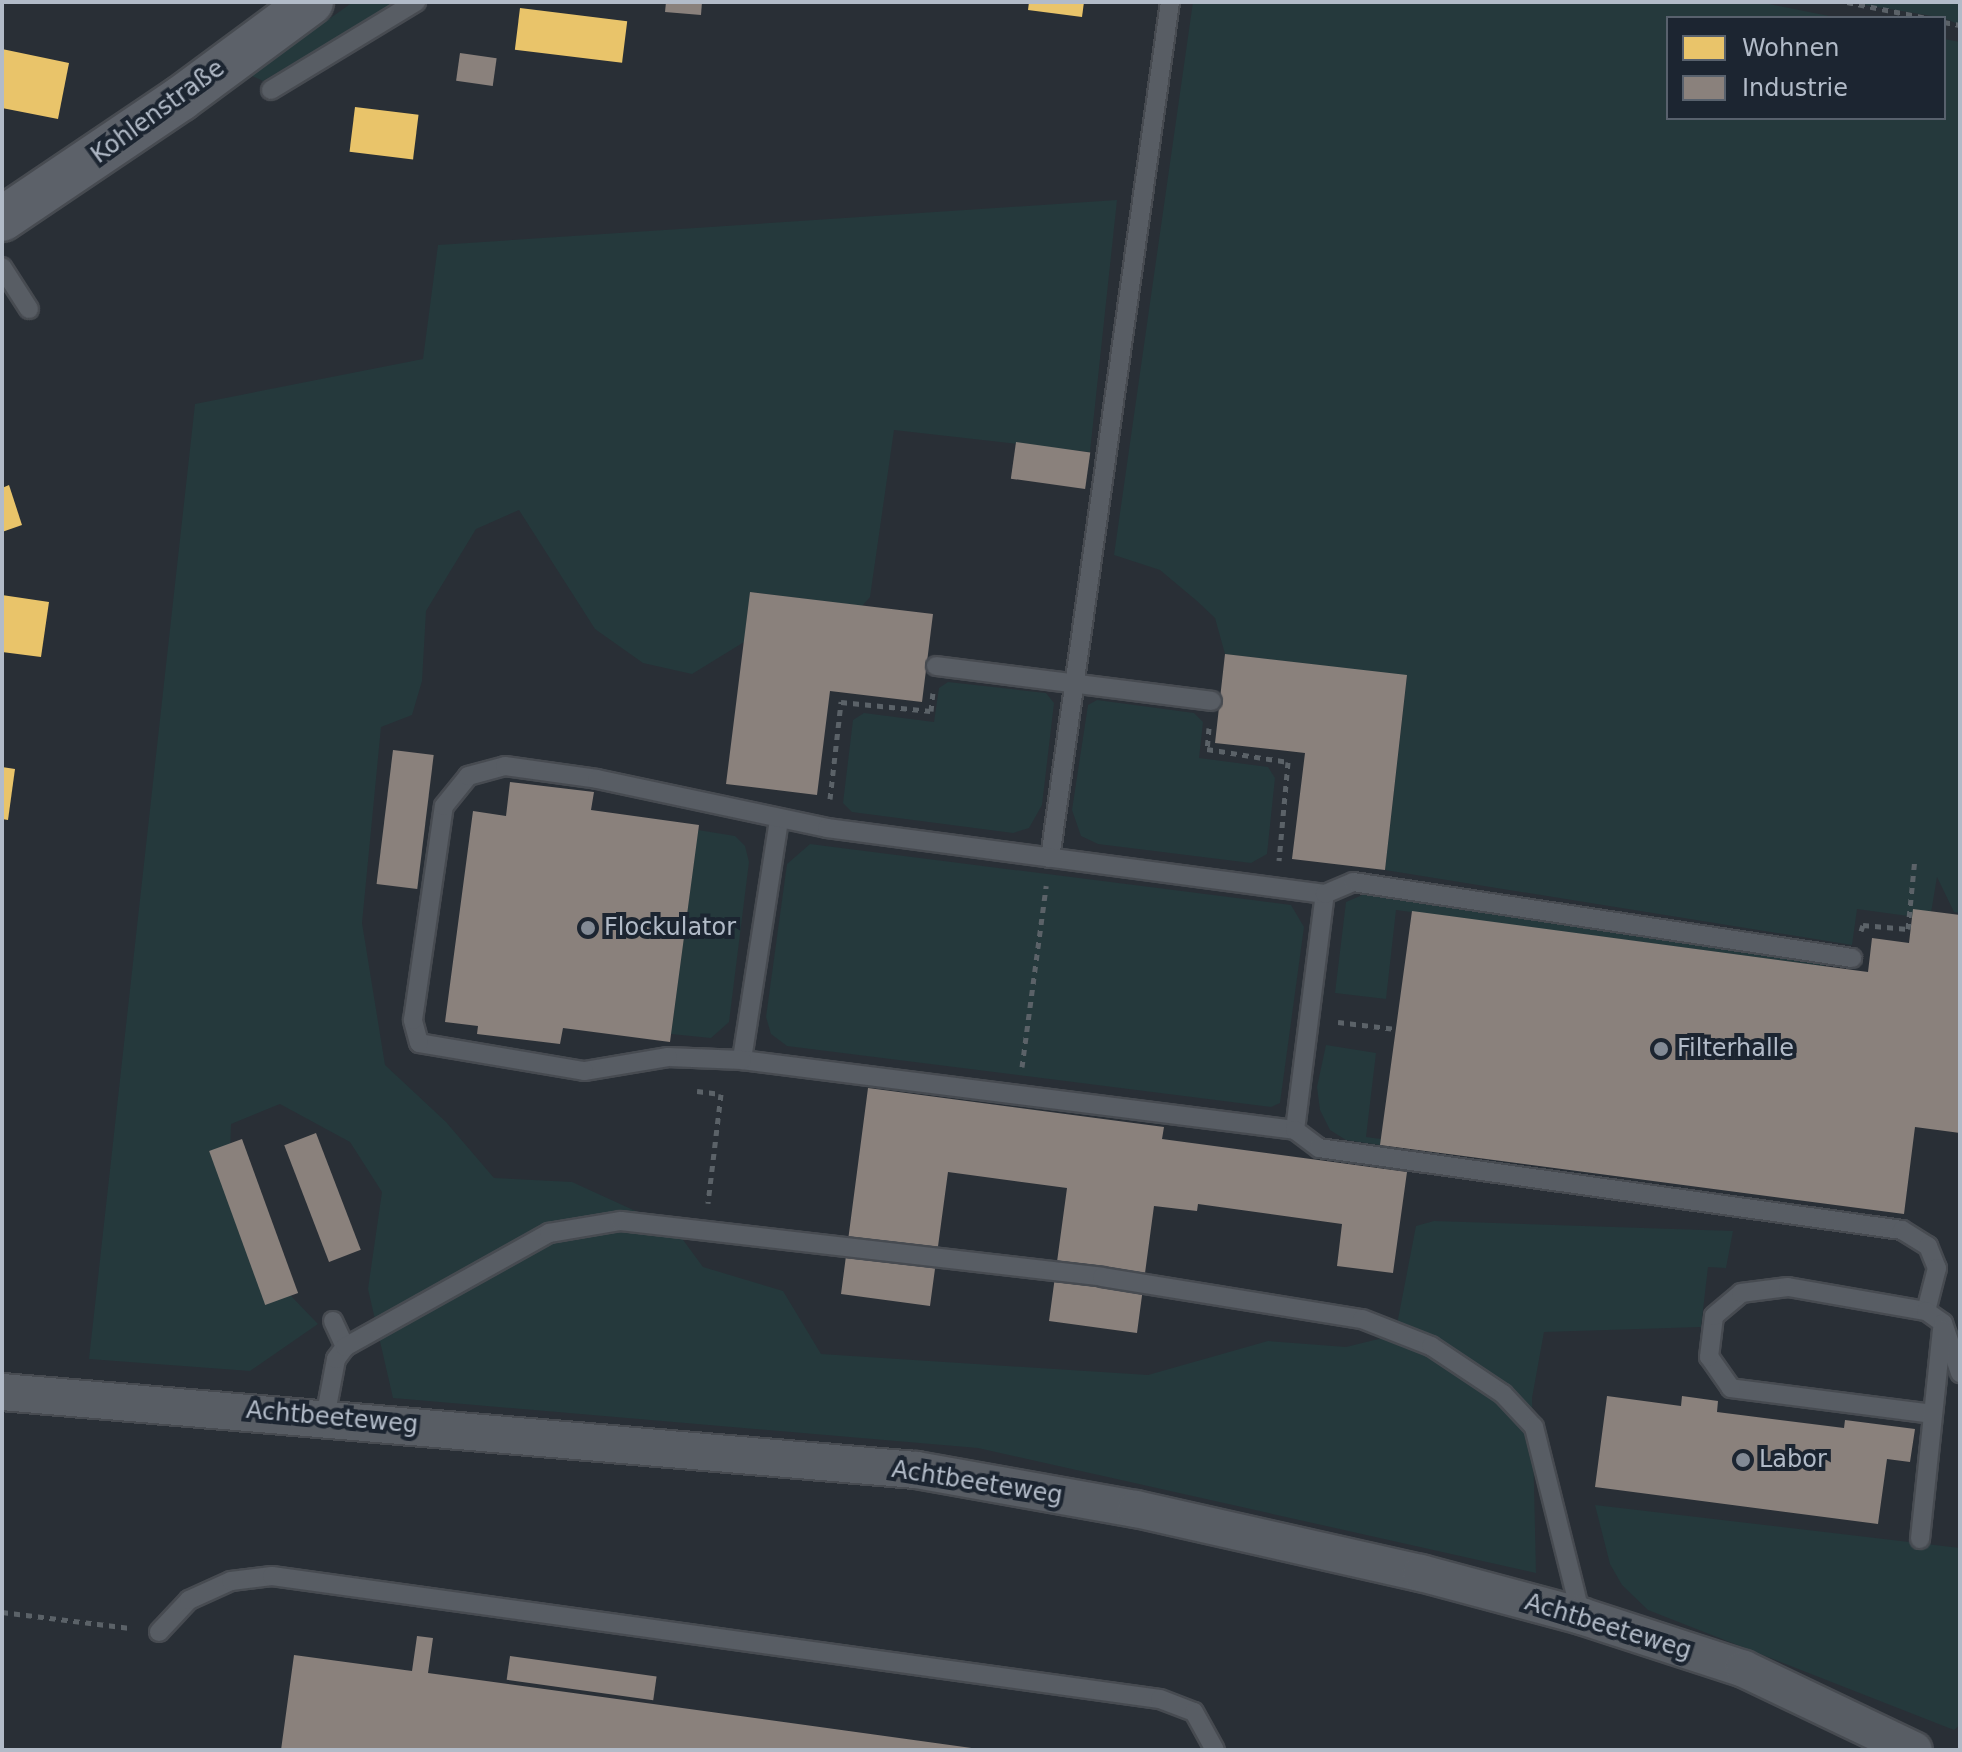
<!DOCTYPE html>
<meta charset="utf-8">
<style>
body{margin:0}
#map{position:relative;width:1962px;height:1752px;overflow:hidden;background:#292f36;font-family:"DejaVu Sans",sans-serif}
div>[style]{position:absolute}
.green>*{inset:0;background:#25393c}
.homes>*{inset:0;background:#e9c46a;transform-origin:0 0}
.industry>*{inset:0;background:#8a817c;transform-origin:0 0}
.path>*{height:5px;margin-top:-2.5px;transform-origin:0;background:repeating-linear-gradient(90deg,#5b6268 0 6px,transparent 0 12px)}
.roads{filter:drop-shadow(2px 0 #474b51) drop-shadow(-2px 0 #474b51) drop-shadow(0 2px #474b51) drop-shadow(0 -2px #474b51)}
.lane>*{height:18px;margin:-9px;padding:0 9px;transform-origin:9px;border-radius:9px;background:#585d64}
.street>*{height:36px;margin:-18px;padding:0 18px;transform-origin:18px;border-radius:18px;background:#585d64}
.secondary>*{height:44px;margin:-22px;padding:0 22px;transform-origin:22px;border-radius:22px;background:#5c6169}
.dots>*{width:22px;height:22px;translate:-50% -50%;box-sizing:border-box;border:4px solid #1c2531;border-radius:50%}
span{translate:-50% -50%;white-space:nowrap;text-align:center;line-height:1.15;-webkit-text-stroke:8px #1c2531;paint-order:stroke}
.street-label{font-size:24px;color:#b2bbc8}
.poi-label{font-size:24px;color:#b2bbc8}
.left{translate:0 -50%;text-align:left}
.frame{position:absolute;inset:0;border:4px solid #b2bbc8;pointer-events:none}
.legend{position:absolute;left:1666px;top:16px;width:280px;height:104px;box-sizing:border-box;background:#1c2531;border:2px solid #58616d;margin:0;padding:10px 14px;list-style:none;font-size:24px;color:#b2bbc8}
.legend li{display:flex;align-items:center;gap:16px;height:40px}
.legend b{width:40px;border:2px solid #58616d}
</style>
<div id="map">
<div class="green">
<i style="clip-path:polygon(353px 2px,409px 2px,353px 28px,263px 81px,250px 75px)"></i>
<i style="clip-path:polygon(1193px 2px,1759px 2px,1839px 18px,1668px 18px,1668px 118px,1944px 118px,1944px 39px,1960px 42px,1960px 913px,1954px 912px,1937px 877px,1930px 919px,1857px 909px,1852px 945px,1385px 870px,1407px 676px,1225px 654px,1215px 618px,1197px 601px,1160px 570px,1114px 555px)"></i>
<i style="clip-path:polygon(1847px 2px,1960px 2px,1960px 25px,1944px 18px)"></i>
<i style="clip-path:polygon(1117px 200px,1090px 452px,894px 430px,870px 597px,862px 606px,750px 592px,744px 642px,692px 674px,643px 663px,595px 629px,519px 510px,476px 529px,426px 611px,422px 681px,412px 715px,381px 727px,362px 923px,385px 1065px,446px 1122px,494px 1178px,572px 1182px,675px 1229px,703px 1267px,783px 1291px,821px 1354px,1148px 1375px,1268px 1341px,1346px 1347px,1395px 1335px,1416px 1226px,1434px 1221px,1733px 1231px,1726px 1268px,1708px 1267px,1701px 1327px,1544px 1332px,1532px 1398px,1536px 1573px,978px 1448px,393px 1398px,368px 1289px,382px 1192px,350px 1142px,280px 1104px,231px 1124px,229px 1186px,245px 1248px,318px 1324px,250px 1371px,89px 1359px,195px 404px,423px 359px,438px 245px)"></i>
<i style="clip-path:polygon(948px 682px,1046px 693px,1054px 703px,1042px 805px,1029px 828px,1013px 833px,852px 812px,843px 803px,853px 720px,864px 713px,934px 722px,939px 688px)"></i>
<i style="clip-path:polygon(1097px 700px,1194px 713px,1203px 722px,1199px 758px,1268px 767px,1275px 778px,1267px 854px,1251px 863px,1098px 844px,1081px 836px,1072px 810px,1088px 705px)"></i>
<i style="clip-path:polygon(698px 830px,735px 836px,745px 846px,749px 862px,729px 1022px,711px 1038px,671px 1034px)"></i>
<i style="clip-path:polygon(810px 844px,1291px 905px,1304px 927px,1280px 1103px,1271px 1107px,787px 1046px,771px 1034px,766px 1017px,787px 864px)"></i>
<i style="clip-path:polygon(1367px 893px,1824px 958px,1824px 966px,1396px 910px,1386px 999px,1335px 993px,1346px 902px)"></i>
<i style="clip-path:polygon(1326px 1045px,1376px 1053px,1366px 1137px,1381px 1139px,1380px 1145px,1346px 1140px,1330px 1130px,1320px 1110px,1317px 1087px)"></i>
<i style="clip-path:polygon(1595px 1505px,1960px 1548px,1960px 1725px,1954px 1730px,1648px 1610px,1622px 1585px,1610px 1564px)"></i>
</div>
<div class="homes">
<i style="clip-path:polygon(1029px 2px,1084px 2px,1082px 17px,1028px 10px)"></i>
<i style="left:520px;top:8px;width:108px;height:42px;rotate:7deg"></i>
<i style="clip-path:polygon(2px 49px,69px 63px,58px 119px,2px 108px)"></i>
<i style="left:355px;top:107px;width:64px;height:45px;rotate:7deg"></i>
<i style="clip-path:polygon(9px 485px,22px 525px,2px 532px,2px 488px)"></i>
<i style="clip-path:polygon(2px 595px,49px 602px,41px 657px,2px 652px)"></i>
<i style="clip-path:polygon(2px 767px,15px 769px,8px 820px,2px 819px)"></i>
</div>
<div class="industry">
<i style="clip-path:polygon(666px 2px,702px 2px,701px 15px,665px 12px)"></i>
<i style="left:460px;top:53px;width:37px;height:28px;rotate:8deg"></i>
<i style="left:1016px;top:442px;width:75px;height:37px;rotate:8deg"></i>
<i style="clip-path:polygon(750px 592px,933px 614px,922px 702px,830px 691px,817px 795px,726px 784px)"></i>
<i style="clip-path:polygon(1225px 654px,1407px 675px,1385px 870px,1292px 859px,1305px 753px,1215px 743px)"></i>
<i style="left:393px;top:750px;width:41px;height:135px;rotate:7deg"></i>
<i style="clip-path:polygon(510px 782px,594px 792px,591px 810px,699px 825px,670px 1042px,563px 1028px,560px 1044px,477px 1034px,478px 1026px,445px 1022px,473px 811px,506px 816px)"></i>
<i style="clip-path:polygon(1913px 909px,1960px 915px,1960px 1133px,1915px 1127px,1904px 1214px,1380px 1145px,1412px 911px,1868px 972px,1872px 938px,1909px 943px)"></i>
<i style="clip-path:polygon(868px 1088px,1164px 1127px,1162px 1139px,1407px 1172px,1393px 1273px,1337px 1266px,1342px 1224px,1198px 1204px,1197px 1211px,1154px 1206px,1137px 1333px,1049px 1321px,1067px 1188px,948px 1172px,930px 1306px,841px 1294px)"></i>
<i style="left:316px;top:1133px;width:125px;height:34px;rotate:69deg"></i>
<i style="left:242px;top:1139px;width:164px;height:35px;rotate:70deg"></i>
<i style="clip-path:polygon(1607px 1396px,1681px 1406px,1682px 1396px,1718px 1401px,1717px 1412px,1844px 1428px,1845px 1420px,1915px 1429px,1910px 1462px,1887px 1459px,1878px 1524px,1595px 1487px)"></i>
<i style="clip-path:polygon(417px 1636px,433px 1638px,428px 1673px,986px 1750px,281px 1750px,294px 1655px,412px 1671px)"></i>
<i style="left:510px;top:1656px;width:148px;height:24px;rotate:8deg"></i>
</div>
<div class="path">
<i style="left:1847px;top:2px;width:81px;rotate:11.4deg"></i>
<i style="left:1944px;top:22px;width:16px;rotate:11deg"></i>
<i style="left:1209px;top:728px;width:21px;rotate:95deg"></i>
<i style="left:1207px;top:749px;width:82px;rotate:9.1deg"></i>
<i style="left:1288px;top:762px;width:99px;rotate:95.2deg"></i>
<i style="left:830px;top:799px;width:98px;rotate:-83.5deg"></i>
<i style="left:841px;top:702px;width:90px;rotate:5.7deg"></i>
<i style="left:931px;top:711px;width:18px;rotate:-84deg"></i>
<i style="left:1861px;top:931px;width:6px;rotate:-72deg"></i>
<i style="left:1863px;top:925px;width:45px;rotate:5.1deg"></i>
<i style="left:1908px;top:929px;width:71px;rotate:-84.4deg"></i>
<i style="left:1338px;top:1022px;width:58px;rotate:6.9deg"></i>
<i style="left:1022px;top:1067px;width:183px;rotate:-82.4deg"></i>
<i style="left:697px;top:1091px;width:24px;rotate:7deg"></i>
<i style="left:721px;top:1094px;width:110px;rotate:96.8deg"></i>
<i style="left:2px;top:1612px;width:129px;rotate:7.1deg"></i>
</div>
<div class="roads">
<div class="lane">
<i style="left:271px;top:90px;width:170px;rotate:-31.3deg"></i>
<i style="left:2px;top:267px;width:50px;rotate:57.3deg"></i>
<i style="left:936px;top:666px;width:278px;rotate:7.2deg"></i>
<i style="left:779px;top:820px;width:243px;rotate:98.8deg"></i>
<i style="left:742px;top:1060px;width:557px;rotate:7.21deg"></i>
<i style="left:1295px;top:1130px;width:238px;rotate:-82.8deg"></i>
<i style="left:1050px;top:858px;width:864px;rotate:-82.02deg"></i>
<i style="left:742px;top:1060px;width:74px;rotate:-177.7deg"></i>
<i style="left:668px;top:1057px;width:85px;rotate:170.5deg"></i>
<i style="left:584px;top:1071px;width:167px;rotate:-170.4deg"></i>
<i style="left:419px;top:1043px;width:24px;rotate:-105deg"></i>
<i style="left:413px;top:1020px;width:216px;rotate:-81.8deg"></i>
<i style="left:444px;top:806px;width:38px;rotate:-51deg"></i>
<i style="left:468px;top:776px;width:38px;rotate:-15deg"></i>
<i style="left:505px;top:766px;width:93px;rotate:8deg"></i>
<i style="left:597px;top:779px;width:235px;rotate:12deg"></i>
<i style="left:827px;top:828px;width:502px;rotate:7.55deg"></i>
<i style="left:1325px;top:894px;width:30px;rotate:-23deg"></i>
<i style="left:1353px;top:882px;width:505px;rotate:8.66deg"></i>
<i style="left:1295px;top:1130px;width:30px;rotate:37deg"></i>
<i style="left:1319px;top:1148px;width:589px;rotate:8.01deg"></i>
<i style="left:1902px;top:1230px;width:31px;rotate:32deg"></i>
<i style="left:1928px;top:1246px;width:24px;rotate:68deg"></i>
<i style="left:1937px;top:1268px;width:44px;rotate:104.3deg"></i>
<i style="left:333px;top:1321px;width:29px;rotate:65deg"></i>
<i style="left:1933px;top:1414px;width:204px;rotate:-172.7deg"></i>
<i style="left:1731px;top:1388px;width:38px;rotate:-125deg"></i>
<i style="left:1709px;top:1357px;width:41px;rotate:-83deg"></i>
<i style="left:1714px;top:1316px;width:35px;rotate:-40deg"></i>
<i style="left:1741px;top:1293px;width:47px;rotate:-7.3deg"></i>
<i style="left:1788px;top:1287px;width:140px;rotate:9.9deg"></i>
<i style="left:1926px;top:1311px;width:21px;rotate:35deg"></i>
<i style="left:1943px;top:1323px;width:53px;rotate:71.2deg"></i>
<i style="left:325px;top:1418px;width:60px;rotate:-79.4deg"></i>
<i style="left:336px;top:1359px;width:15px;rotate:-53deg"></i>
<i style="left:345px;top:1347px;width:234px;rotate:-29.2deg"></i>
<i style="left:549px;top:1233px;width:73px;rotate:-9.5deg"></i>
<i style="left:621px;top:1221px;width:484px;rotate:6.6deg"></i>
<i style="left:1102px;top:1277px;width:263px;rotate:9.2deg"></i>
<i style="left:1362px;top:1319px;width:74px;rotate:21.4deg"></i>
<i style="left:1431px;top:1346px;width:87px;rotate:33.7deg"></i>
<i style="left:1503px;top:1394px;width:45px;rotate:46.8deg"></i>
<i style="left:1534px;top:1427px;width:195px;rotate:76deg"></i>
<i style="left:1920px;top:1539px;width:211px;rotate:-84deg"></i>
<i style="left:159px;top:1632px;width:44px;rotate:-46.8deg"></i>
<i style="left:189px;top:1600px;width:46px;rotate:-24.3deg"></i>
<i style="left:231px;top:1581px;width:41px;rotate:-7deg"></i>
<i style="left:272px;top:1576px;width:896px;rotate:7.89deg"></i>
<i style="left:1160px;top:1699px;width:36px;rotate:21deg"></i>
<i style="left:1194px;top:1712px;width:43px;rotate:61.1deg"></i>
</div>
<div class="street">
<i style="left:2px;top:1392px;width:917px;rotate:4.88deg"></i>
<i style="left:916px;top:1470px;width:223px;rotate:10.1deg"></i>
<i style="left:1136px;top:1509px;width:292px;rotate:12.7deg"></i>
<i style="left:1421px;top:1573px;width:166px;rotate:15deg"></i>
<i style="left:1581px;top:1616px;width:171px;rotate:18deg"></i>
<i style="left:1744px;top:1669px;width:188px;rotate:25.5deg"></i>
</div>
<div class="secondary">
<i style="left:2px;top:219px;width:215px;rotate:-34deg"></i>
<i style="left:180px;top:99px;width:163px;rotate:-36.5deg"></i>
</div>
</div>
<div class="dots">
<i style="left:588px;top:928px;background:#828a95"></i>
<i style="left:1661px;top:1049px;background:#828a95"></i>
<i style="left:1743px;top:1460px;background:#828a95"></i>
</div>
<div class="street-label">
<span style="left:158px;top:112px;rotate:-36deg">Kohlenstraße</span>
<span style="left:332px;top:1418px;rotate:5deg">Achtbeeteweg</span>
<span style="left:977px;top:1483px;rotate:9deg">Achtbeeteweg</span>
<span style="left:1608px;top:1627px;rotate:17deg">Achtbeeteweg</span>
</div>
<div class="poi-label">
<span class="left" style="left:604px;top:928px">Flockulator</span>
<span class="left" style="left:1677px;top:1049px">Filterhalle</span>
<span class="left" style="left:1759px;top:1460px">Labor</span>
</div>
<div class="frame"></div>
<ul class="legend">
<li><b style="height:22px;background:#e9c46a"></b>Wohnen</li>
<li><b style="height:22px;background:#8a817c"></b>Industrie</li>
</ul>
</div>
